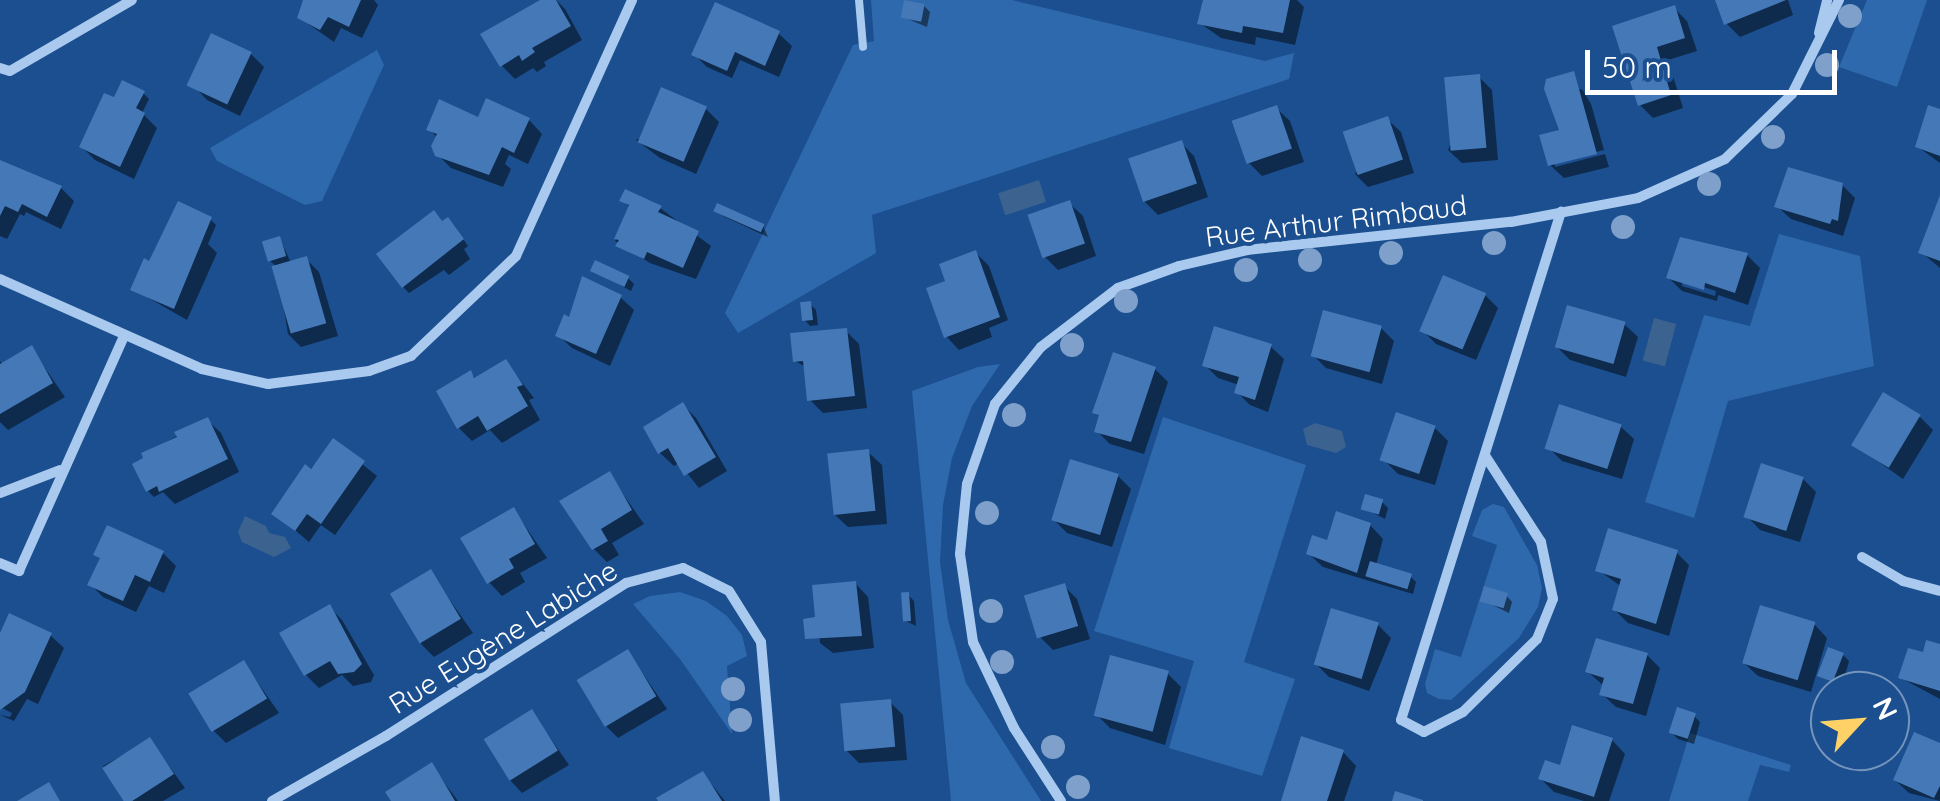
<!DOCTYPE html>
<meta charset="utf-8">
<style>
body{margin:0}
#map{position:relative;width:1940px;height:801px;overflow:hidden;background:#1b4f8f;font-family:Quicksand,sans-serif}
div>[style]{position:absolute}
.green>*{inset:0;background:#2e69ad}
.water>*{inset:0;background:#3c6290;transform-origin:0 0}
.shadow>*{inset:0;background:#0007}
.building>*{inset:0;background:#4478b7;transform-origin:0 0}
.service>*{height:8px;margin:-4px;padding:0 4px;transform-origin:4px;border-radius:4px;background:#a9c9ee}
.minor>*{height:10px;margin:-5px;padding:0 5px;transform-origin:5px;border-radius:5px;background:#a9c9ee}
.trees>*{width:24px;height:24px;margin:-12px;border-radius:50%;background:#7ea0ca}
span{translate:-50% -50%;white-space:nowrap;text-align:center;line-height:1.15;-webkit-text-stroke:8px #1b4f8f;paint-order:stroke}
.street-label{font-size:28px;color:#fff}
.north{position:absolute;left:1810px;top:671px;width:100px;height:100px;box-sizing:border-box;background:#1b4f8f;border:2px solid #7695bc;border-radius:50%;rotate:64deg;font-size:28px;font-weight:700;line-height:40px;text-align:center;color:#fff}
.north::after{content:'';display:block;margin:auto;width:35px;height:45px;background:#ffd166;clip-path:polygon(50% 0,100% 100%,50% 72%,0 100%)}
.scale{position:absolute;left:1585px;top:50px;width:252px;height:45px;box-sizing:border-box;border:5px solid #fff;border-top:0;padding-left:12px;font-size:30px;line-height:35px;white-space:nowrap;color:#fff;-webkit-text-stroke:8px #1b4f8f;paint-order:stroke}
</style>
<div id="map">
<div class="green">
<i style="clip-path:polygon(871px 0,1012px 0,1265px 61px,1294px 53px,1289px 79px,872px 215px,876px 253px,738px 333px,725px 313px,853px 45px,874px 41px)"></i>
<i style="clip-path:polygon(1867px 0,1927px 0,1897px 87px,1839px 67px)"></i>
<i style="clip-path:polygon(377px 50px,384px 65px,322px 201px,305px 205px,217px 161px,210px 148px)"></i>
<i style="clip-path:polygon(1779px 234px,1860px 256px,1874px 366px,1728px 401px,1694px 518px,1645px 502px,1704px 315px,1750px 326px)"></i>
<i style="clip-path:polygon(1000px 364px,972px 406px,952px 458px,943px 505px,940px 562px,948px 620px,966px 683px,1041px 801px,951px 801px,912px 391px,978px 367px)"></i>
<i style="clip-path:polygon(1163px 417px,1306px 465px,1244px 662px,1295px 679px,1262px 776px,1169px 748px,1194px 661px,1094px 631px)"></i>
<i style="clip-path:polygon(1493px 504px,1504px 507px,1537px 565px,1542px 588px,1538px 607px,1519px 638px,1451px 700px,1439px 699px,1427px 693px,1425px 684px,1435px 649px,1461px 657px,1497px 545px,1472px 536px,1482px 510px)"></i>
<i style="clip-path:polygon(680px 592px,706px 601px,727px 616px,742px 635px,747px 656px,727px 666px,732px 734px,680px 659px,633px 604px,650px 596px)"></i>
<i style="clip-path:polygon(1690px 733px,1791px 765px,1789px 772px,1760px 765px,1748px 801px,1669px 801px)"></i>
</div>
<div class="water">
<i style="left:1039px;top:180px;width:23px;height:43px;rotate:72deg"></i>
<i style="left:1654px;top:318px;width:23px;height:44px;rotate:15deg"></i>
<i style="clip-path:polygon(1315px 423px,1342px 431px,1346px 447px,1336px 453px,1307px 445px,1303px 429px)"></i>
<i style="clip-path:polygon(245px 516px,266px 526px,269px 533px,285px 537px,291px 548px,274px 557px,242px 542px,238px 532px)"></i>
</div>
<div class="shadow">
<i style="clip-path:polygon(308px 0,374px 0,378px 5px,362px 38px,341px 28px,334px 42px,300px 18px)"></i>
<i style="clip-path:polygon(545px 0,556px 0,565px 9px,582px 40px,544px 62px,546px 66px,537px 72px,533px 68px,515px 79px,502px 66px)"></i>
<i style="clip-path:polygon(1205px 0,1297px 0,1304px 7px,1295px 45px,1256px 37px,1255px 45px,1221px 38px,1200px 23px)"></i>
<i style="clip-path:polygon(1717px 0,1788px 0,1793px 15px,1740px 37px,1727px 24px)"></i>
<i style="clip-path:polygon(924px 6px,930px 12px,927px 27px,903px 17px)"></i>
<i style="clip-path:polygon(1674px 8px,1687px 21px,1697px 51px,1668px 60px,1683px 108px,1653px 118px,1640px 105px,1615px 28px)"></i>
<i style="clip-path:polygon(778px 33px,792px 46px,779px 77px,740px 60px,732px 78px,707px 67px,694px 54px)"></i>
<i style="clip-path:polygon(212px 37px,251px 54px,264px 67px,240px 116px,207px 100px,194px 86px)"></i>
<i style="clip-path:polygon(1479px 77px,1492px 90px,1498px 160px,1462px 163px,1448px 150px)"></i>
<i style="clip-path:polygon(1582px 89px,1591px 104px,1604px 150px,1555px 162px,1555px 167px,1605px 154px,1609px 167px,1564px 178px,1550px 165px,1562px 132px,1551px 98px)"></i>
<i style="clip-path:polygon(143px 93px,149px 99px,142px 113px,157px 128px,134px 179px,95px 160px,82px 147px,124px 105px)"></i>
<i style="clip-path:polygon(1276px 108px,1290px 121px,1304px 162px,1262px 176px,1249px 163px)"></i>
<i style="clip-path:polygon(706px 109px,719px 122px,696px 174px,660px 158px,636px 140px)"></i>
<i style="clip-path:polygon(1940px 112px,1940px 163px,1918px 147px)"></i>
<i style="clip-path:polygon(1387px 119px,1401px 132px,1414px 173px,1368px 187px,1355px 174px)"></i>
<i style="clip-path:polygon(479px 120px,529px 120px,542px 134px,528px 164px,509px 155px,505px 164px,511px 169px,503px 187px,451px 168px,437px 154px,438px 138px,429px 129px)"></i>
<i style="clip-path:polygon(1181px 143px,1194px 156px,1208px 197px,1158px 215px,1145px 202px)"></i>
<i style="clip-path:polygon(0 163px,61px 188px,74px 201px,61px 229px,26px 212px,24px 216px,20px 214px,7px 239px,0 236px)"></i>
<i style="clip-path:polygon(1842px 185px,1855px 198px,1843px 236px,1791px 219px,1777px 206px)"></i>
<i style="clip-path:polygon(622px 200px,660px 208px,711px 246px,696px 279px,650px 263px,615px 241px,631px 208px)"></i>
<i style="clip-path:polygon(1940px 201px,1940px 268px,1921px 252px)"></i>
<i style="clip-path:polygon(1069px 203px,1083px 216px,1096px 256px,1058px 270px,1044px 256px)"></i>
<i style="clip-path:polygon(717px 210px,763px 226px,768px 237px,723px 216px)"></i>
<i style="clip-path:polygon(210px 219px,216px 225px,208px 244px,217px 253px,187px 320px,133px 289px)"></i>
<i style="clip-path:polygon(444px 223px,454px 226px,468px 246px,464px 249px,470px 259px,449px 275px,444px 270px,409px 293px,403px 287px)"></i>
<i style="clip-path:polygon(280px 239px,291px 263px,306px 259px,319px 272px,338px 336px,301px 347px,288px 334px,277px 267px,269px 260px)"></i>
<i style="clip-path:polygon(976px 253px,989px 266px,1008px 320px,989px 328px,992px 337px,959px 350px,946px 336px,948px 283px)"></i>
<i style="clip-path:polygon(evenodd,1747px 255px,1760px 268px,1748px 305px,1718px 295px,1717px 301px,1682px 291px,1669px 278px,1747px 255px,1682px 280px,1716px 291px,1715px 296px,1682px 286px,1682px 280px)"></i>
<i style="clip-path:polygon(593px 270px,628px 278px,634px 284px,631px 291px)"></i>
<i style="clip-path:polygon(1485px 295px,1498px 308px,1476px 360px,1436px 344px,1423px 331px)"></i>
<i style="clip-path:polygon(620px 297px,634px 310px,610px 366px,572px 348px,558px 335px,571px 320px)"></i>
<i style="clip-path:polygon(810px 304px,816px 310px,818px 325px,810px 326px,804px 319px)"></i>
<i style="clip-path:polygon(1624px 324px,1638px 337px,1626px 377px,1570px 360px,1557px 347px)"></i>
<i style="clip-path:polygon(1381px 328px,1394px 341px,1382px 384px,1326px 368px,1313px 355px)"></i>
<i style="clip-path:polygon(846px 331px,859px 344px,867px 408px,823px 413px,810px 400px,806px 367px,795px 361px)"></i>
<i style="clip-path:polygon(1270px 346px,1284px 359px,1268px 412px,1250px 405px,1237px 392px,1239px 385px,1218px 378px,1205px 365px)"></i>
<i style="clip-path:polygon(31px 348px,65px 397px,8px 430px,0 422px,0 361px,3px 365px)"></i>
<i style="clip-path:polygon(506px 362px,534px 398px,529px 400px,540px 420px,502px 443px,490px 430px,472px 441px,459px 428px,470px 373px,476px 379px)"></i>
<i style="clip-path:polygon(1155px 369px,1168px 382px,1144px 454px,1110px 444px,1097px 431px,1101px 417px,1095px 412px)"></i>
<i style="clip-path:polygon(683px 405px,696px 418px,727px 471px,699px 488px,679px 463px,674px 466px,660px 453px,646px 428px)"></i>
<i style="clip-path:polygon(1920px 417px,1933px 430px,1903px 479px,1855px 445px)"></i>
<i style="clip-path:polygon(207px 420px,221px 433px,239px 472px,175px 504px,163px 492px,154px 497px,148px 491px,144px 454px)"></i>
<i style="clip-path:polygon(1620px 426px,1634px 439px,1622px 479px,1562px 461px,1549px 448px)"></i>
<i style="clip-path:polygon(1435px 428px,1448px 441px,1435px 485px,1398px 474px,1384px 460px)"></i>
<i style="clip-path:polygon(333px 441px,377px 476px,335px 535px,321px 525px,309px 542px,275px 513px)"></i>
<i style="clip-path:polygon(868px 452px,882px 465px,887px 524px,848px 527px,834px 514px)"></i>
<i style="clip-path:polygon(609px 474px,644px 524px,612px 543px,619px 555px,607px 562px,594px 549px)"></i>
<i style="clip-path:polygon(1118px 476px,1131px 489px,1112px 547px,1067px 533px,1054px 520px)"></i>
<i style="clip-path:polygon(1803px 479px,1816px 492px,1800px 542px,1760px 530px,1747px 516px)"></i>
<i style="clip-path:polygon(1382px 502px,1388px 508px,1385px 519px,1364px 508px)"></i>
<i style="clip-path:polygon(514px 510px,547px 558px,520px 573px,525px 582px,502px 596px,489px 582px)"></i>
<i style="clip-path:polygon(1370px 525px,1383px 539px,1376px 565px,1410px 576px,1416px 582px,1413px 594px,1323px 567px,1309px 554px)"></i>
<i style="clip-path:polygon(1676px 552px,1689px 565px,1669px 636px,1628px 623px,1615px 610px,1622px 587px,1598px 570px)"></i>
<i style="clip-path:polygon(163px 553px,176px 566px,164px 593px,149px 586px,136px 612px,103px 597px,90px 584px,102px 559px)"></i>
<i style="clip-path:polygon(430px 572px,473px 633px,434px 657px,421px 644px)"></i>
<i style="clip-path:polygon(855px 583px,868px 597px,874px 648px,833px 653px,820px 643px,815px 587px)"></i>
<i style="clip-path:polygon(1064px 586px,1077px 599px,1090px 639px,1053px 650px,1040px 637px)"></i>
<i style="clip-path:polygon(908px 595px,914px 601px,916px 626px,906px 621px)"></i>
<i style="clip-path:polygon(1506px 595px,1512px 602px,1509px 613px,1482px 600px)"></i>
<i style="clip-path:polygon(329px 607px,342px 620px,374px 675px,371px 682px,353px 686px,342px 675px,319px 688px,306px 675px)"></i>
<i style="clip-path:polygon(1814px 624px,1827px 638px,1811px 692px,1758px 676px,1744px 663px)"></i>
<i style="clip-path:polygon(1378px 625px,1391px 638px,1369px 691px,1329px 677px,1316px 664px)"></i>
<i style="clip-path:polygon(50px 635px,64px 648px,38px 704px,27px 699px,14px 721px,0 715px,10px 717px,12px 713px,0 707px,0 640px)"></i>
<i style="clip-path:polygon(1940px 647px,1940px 699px,1901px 678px,1924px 655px)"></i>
<i style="clip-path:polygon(628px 652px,667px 709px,618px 738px,605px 725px)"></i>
<i style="clip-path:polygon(1647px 655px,1660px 668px,1646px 716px,1616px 707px,1602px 694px,1604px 686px,1588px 672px)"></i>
<i style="clip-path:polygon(1843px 655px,1849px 661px,1842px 687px,1821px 677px)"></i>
<i style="clip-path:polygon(244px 663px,279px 713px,226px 743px,213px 730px)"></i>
<i style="clip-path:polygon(1168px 674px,1181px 687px,1165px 745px,1110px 728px,1097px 715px)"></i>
<i style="clip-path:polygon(890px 702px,903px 715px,907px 760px,859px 763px,846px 750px)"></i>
<i style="clip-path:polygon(532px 712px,569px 765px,522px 793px,509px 779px)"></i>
<i style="clip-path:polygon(1694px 716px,1700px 722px,1694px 744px,1678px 739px,1672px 733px)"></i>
<i style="clip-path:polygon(150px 740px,185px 788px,163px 801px,124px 801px,103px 766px)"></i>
<i style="clip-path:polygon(1612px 740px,1625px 754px,1609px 801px,1584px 801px,1554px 792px,1541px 779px)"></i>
<i style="clip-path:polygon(1940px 746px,1940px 801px,1909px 793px,1895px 780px)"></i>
<i style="clip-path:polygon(1343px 752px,1356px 766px,1344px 801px,1285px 801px)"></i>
<i style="clip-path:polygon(431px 765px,458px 801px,394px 801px)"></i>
<i style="clip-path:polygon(703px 774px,725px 801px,661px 801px)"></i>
</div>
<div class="building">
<i style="clip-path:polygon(303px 0,361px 0,349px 27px,328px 17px,320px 30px,297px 18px)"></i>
<i style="clip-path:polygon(540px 0,556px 0,571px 26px,532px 48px,535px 52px,522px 61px,519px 55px,500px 67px,480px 34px)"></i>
<i style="left:904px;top:0;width:21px;height:18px;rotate:11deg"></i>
<i style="clip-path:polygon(1203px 0,1290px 0,1283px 33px,1243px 26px,1242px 33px,1197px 24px)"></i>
<i style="clip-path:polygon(1715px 0,1786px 0,1724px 25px)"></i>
<i style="clip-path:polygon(715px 2px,780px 31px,765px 66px,735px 52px,727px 71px,691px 55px)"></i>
<i style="clip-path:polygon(1675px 5px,1685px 38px,1657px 47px,1671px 95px,1638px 106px,1612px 26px)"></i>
<i style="left:211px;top:33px;width:45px;height:58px;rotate:25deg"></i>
<i style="clip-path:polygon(1574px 71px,1597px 154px,1548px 166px,1539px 135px,1559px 130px,1544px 89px,1546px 79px)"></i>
<i style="left:1480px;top:74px;width:74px;height:36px;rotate:85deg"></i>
<i style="clip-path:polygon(122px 80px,145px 91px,136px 108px,145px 113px,120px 167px,79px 147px,104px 93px,114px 97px)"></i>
<i style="left:661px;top:87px;width:50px;height:60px;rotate:23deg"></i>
<i style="clip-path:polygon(486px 98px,530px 118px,514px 153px,502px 147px,489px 175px,435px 156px,431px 146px,437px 134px,426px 130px,439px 99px,478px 117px)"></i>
<i style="left:1277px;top:105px;width:46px;height:48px;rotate:71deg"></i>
<i style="clip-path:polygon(1928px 105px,1940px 109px,1940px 156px,1915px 147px)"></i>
<i style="left:1388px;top:116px;width:46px;height:48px;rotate:71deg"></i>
<i style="left:1182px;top:140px;width:46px;height:57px;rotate:71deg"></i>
<i style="clip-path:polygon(0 160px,62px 186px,47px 217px,22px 204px,18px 212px,5px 206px,0 216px)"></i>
<i style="clip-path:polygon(1788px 167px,1843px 183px,1838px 221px,1832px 219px,1830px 224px,1774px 207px)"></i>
<i style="clip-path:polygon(625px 189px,662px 206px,658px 212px,699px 231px,683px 268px,647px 252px,644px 259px,615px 246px,619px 240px,614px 239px,629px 205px,619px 201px)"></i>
<i style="clip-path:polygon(1940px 195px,1940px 261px,1918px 253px)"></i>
<i style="left:1070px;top:200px;width:46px;height:45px;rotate:71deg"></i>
<i style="clip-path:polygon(178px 201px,212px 217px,174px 309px,130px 290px,144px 258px,149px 261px)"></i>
<i style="left:717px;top:203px;width:52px;height:9px;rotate:24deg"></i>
<i style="clip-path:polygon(434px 210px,442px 221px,448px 217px,464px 239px,402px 288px,376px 254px)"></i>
<i style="left:280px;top:236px;width:21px;height:19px;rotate:73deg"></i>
<i style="clip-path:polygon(1680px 237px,1748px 253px,1735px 293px,1705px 283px,1704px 290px,1666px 278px)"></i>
<i style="clip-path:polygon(976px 250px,1000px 317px,944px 338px,926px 288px,945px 281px,939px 264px)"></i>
<i style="left:307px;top:256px;width:70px;height:37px;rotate:74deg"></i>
<i style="left:595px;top:260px;width:38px;height:12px;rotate:25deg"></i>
<i style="left:1443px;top:275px;width:47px;height:61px;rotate:23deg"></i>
<i style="clip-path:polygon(582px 276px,622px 295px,596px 354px,555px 336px,564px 314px,569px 317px)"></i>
<i style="left:811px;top:301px;width:19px;height:11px;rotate:84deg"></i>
<i style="left:1567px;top:305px;width:61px;height:44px;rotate:16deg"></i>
<i style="left:1323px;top:310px;width:61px;height:48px;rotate:15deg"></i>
<i style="clip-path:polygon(1214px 326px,1272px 344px,1255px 400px,1234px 393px,1239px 377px,1202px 366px)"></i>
<i style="clip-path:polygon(847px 328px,855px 396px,807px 401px,803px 361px,793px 362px,790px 333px)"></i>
<i style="clip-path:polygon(32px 345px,53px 383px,0 414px,0 364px)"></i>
<i style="clip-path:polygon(1113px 352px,1156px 367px,1131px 442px,1094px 432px,1099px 415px,1092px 413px)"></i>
<i style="clip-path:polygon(506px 359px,523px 385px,517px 387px,528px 406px,487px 431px,478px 416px,457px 429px,436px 391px,471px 370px,474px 378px)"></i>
<i style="left:1883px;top:392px;width:44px;height:62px;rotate:31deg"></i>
<i style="clip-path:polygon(683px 402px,716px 457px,684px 476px,668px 448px,658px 454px,643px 427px)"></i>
<i style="left:1559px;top:404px;width:66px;height:47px;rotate:18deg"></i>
<i style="left:1396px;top:412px;width:42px;height:51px;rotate:19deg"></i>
<i style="clip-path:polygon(208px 417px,228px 459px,159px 492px,157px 486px,146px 492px,132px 464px,143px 458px,141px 453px,177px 437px,174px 432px)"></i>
<i style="clip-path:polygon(333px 438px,365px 461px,321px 524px,307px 514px,295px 531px,271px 514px,305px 464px,311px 469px)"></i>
<i style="left:869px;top:449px;width:62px;height:42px;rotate:84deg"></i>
<i style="left:1070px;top:459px;width:51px;height:64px;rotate:17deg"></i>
<i style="left:1761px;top:463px;width:45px;height:57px;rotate:18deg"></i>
<i style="clip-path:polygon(610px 471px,632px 510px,601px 529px,608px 541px,592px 550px,559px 501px)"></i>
<i style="left:1365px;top:494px;width:19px;height:16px;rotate:16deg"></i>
<i style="clip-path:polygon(514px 507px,535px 544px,509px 559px,514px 568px,487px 584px,460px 538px)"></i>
<i style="clip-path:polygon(1336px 511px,1371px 523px,1357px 573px,1306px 554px,1312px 535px,1327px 540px)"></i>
<i style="clip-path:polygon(107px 525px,164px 551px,150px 582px,135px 575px,123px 601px,87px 585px,100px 558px,93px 555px)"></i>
<i style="clip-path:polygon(1608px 528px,1678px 550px,1656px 624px,1612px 610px,1621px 579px,1595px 571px)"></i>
<i style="left:1370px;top:561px;width:44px;height:16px;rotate:17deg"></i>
<i style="left:431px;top:569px;width:58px;height:48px;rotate:59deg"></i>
<i style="clip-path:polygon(856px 581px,862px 636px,805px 639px,803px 619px,815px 617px,812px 585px)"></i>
<i style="left:1065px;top:583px;width:45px;height:43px;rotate:73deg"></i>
<i style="left:1484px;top:586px;width:25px;height:16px;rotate:16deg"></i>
<i style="left:909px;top:592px;width:29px;height:8px;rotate:86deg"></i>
<i style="clip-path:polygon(330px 604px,362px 664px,354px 672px,338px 674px,330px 661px,304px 676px,279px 633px)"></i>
<i style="left:1760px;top:605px;width:58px;height:61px;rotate:17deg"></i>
<i style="left:1331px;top:608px;width:50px;height:59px;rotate:17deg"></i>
<i style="clip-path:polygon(9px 613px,52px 633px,25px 692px,0 710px,0 633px)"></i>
<i style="clip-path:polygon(1596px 638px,1648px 653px,1633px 704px,1599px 695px,1604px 678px,1585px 672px)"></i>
<i style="clip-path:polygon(1926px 640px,1940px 644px,1940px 691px,1898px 678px,1908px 648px,1923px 652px)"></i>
<i style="left:1828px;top:647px;width:17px;height:31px;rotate:21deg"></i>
<i style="left:628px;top:649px;width:55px;height:60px;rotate:59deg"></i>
<i style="left:1110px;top:655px;width:61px;height:63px;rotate:15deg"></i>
<i style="left:244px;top:660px;width:45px;height:65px;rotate:59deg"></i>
<i style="left:891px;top:699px;width:48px;height:51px;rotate:85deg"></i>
<i style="left:1677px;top:707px;width:20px;height:27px;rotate:18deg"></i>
<i style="left:532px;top:709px;width:49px;height:57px;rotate:58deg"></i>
<i style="clip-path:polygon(1572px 725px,1613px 738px,1594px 797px,1538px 779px,1545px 760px,1560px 765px)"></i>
<i style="clip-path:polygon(1914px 732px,1940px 743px,1940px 786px,1934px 798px,1893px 780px)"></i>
<i style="clip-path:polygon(1301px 736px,1344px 750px,1327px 801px,1281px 801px)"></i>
<i style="left:150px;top:737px;width:44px;height:57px;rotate:57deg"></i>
<i style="clip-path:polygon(432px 762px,455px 801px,391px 801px,385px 792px)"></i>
<i style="clip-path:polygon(703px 771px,722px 801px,658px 801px,656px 798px)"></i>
<i style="clip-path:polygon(49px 782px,60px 801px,17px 801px)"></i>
<i style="clip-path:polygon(1395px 791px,1423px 800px,1423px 801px,1392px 801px)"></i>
</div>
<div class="service">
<i style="left:859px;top:0;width:47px;rotate:85.1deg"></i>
</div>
<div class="minor">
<i style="left:1819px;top:33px;width:34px;rotate:-76deg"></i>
<i style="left:0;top:68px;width:10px;rotate:17deg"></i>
<i style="left:10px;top:71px;width:141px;rotate:-30.2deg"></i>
<i style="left:0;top:279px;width:221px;rotate:24deg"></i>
<i style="left:202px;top:369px;width:68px;rotate:12.8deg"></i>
<i style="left:268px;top:384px;width:102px;rotate:-7.3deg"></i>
<i style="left:369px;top:371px;width:45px;rotate:-19.7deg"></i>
<i style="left:411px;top:356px;width:145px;rotate:-43.6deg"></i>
<i style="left:516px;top:256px;width:281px;rotate:-65.6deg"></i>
<i style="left:1486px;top:457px;width:101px;rotate:57.1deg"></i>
<i style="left:1541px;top:542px;width:58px;rotate:78.1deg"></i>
<i style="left:1553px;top:599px;width:43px;rotate:111.8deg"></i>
<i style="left:1537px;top:639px;width:104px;rotate:135.4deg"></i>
<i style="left:1463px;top:712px;width:44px;rotate:152.9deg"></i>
<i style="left:1424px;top:732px;width:26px;rotate:-152deg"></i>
<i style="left:1401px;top:720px;width:533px;rotate:-72.52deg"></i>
<i style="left:0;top:493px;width:64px;rotate:-21deg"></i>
<i style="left:1862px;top:557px;width:48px;rotate:30.3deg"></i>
<i style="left:1903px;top:581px;width:38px;rotate:15deg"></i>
<i style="left:0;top:563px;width:21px;rotate:23deg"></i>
<i style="left:19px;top:571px;width:257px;rotate:-65.9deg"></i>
<i style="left:272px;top:801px;width:131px;rotate:-29.7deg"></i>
<i style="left:386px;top:736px;width:285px;rotate:-32.5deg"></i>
<i style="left:626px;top:583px;width:59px;rotate:-14.7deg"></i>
<i style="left:683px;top:568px;width:51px;rotate:26.6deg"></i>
<i style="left:729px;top:591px;width:60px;rotate:57.9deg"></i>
<i style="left:761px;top:642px;width:160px;rotate:85deg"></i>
<i style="left:1061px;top:801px;width:87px;rotate:-122.8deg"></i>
<i style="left:1014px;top:728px;width:95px;rotate:-115.5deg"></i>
<i style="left:973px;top:642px;width:89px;rotate:-98.4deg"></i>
<i style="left:960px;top:554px;width:70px;rotate:-84.3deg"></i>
<i style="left:967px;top:484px;width:85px;rotate:-70.7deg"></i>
<i style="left:995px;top:404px;width:73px;rotate:-51.1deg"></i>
<i style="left:1041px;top:347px;width:97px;rotate:-37.5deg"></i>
<i style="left:1118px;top:288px;width:65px;rotate:-19.8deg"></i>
<i style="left:1179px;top:266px;width:70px;rotate:-13.2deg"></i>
<i style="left:1247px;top:250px;width:265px;rotate:-6.1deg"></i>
<i style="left:1511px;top:222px;width:129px;rotate:-10.7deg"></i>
<i style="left:1638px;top:198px;width:95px;rotate:-24.1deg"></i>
<i style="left:1725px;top:159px;width:93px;rotate:-44.1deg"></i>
<i style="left:1792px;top:94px;width:105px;rotate:-63.4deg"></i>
</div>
<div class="trees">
<i style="left:1850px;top:16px"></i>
<i style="left:1827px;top:65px"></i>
<i style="left:1773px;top:137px"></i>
<i style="left:1709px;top:184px"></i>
<i style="left:1623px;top:227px"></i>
<i style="left:1494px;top:243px"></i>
<i style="left:1391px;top:253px"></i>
<i style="left:1310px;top:260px"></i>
<i style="left:1246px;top:270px"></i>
<i style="left:1126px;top:301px"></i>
<i style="left:1072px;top:345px"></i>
<i style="left:1014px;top:415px"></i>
<i style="left:987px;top:513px"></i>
<i style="left:991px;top:611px"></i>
<i style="left:1002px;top:662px"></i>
<i style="left:733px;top:689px"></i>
<i style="left:740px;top:720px"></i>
<i style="left:1053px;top:747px"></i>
<i style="left:1078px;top:787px"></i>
</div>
<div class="street-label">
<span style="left:1336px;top:221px;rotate:-7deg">Rue Arthur Rimbaud</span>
<span style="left:503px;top:637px;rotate:-32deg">Rue Eugène Labiche</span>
</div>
<div class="north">N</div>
<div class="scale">50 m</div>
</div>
